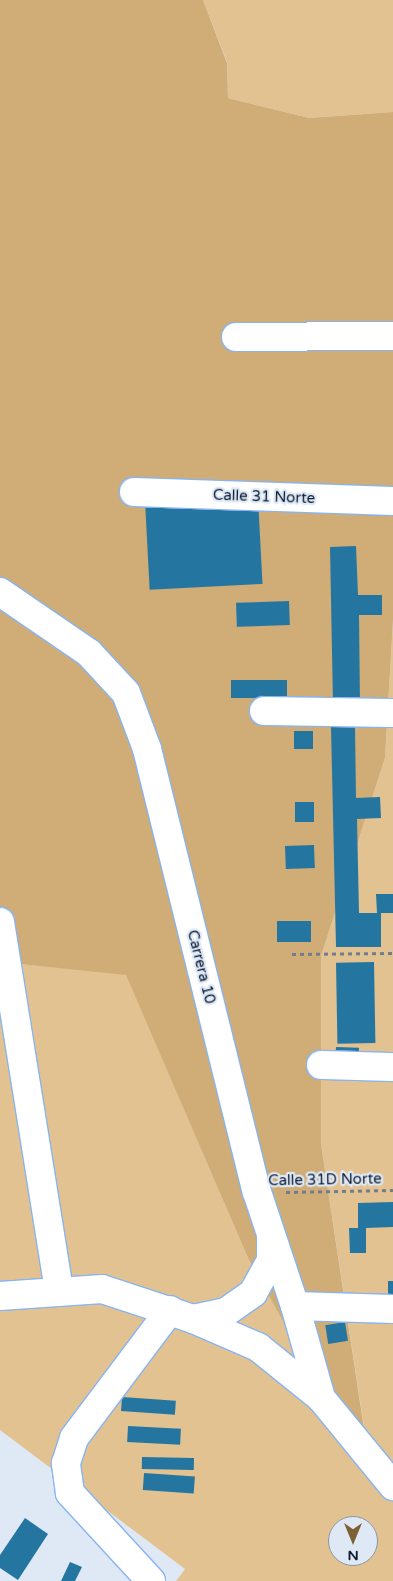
<!DOCTYPE html>
<style>
body{margin:0}
#map{position:relative;width:393px;height:1581px;overflow:hidden;background:#dfe8f5;font-family:"Varela Round",sans-serif}
div>[style]{position:absolute}
.green>*{inset:0;background:#e3c292}
.forest>*{inset:0;background:#d0ac76}
.building>*{inset:0;background:#2476a1;transform-origin:0 0}
.path>*{height:3px;margin-top:-1.5px;transform-origin:0;background:repeating-linear-gradient(90deg,#707d8f 0 4px,transparent 0 8px)}
.roads{filter:drop-shadow(1px 0 #87b4f1) drop-shadow(-1px 0 #87b4f1) drop-shadow(0 1px #87b4f1) drop-shadow(0 -1px #87b4f1)}
.minor>*{height:28px;margin:-14px;padding:0 14px;transform-origin:14px;border-radius:14px;background:#fff}
span{translate:-50% -50%;white-space:nowrap;text-align:center;line-height:1.15;-webkit-text-stroke:4.5px #dfe8f5;paint-order:stroke}
.street-label{font-size:15px;color:#0b1c33}
.north{position:absolute;left:328px;top:1516px;width:50px;height:50px;box-sizing:border-box;background:#dfe8f5;border:1px solid #8a96a7;border-radius:50%;rotate:180deg;font-size:14px;font-weight:700;line-height:20px;text-align:center;color:#0b1c33}
.north::after{content:'';display:block;margin:auto;width:18px;height:22px;background:#7d6033;clip-path:polygon(50% 0,100% 100%,50% 72%,0 100%)}
</style>
<div id="map">
<div class="green">
<i style="clip-path:polygon(203px 0,393px 0,393px 112px,309px 118px,228px 98px,227px 62px)"></i>
<i style="clip-path:polygon(evenodd,393px 620px,393px 1581px,176px 1581px,185px 1569px,0 1430px,0 987px,20px 964px,126px 974px,248px 1258px,372px 1480px,321px 1144px,321px 956px,385px 758px,393px 620px,338px 1526px,368px 1526px,368px 1556px,338px 1556px,338px 1526px)"></i>
</div>
<div class="forest">
<i style="clip-path:polygon(0 0,203px 0,227px 63px,228px 98px,309px 118px,393px 112px,393px 620px,385px 758px,321px 956px,321px 1144px,372px 1482px,248px 1258px,126px 975px,20px 964px,0 987px)"></i>
</div>
<div class="building">
<i style="left:258px;top:498px;width:86px;height:113px;rotate:87deg"></i>
<i style="clip-path:polygon(356px 546px,358px 595px,382px 595px,382px 615px,359px 615px,360px 705px,333px 705px,330px 547px)"></i>
<i style="left:289px;top:601px;width:24px;height:53px;rotate:88deg"></i>
<i style="left:287px;top:680px;width:18px;height:56px;rotate:90deg"></i>
<i style="clip-path:polygon(355px 726px,356px 798px,380px 797px,381px 818px,357px 819px,359px 913px,377px 913px,376px 894px,393px 894px,393px 913px,381px 913px,381px 947px,336px 947px,331px 727px)"></i>
<i style="left:294px;top:731px;width:19px;height:18px"></i>
<i style="left:295px;top:802px;width:19px;height:20px"></i>
<i style="left:314px;top:845px;width:23px;height:29px;rotate:88deg"></i>
<i style="left:311px;top:921px;width:21px;height:34px;rotate:90deg"></i>
<i style="left:374px;top:962px;width:81px;height:38px;rotate:89deg"></i>
<i style="left:336px;top:1047px;width:23px;height:12px;rotate:2deg"></i>
<i style="clip-path:polygon(393px 1202px,393px 1227px,366px 1228px,366px 1253px,350px 1253px,349px 1228px,358px 1228px,358px 1203px)"></i>
<i style="left:388px;top:1281px;width:5px;height:20px"></i>
<i style="left:345px;top:1322px;width:19px;height:20px;rotate:81deg"></i>
<i style="left:122px;top:1397px;width:54px;height:14px;rotate:4deg"></i>
<i style="left:128px;top:1426px;width:53px;height:16px;rotate:3deg"></i>
<i style="left:142px;top:1457px;width:52px;height:12px;rotate:1deg"></i>
<i style="left:144px;top:1473px;width:51px;height:17px;rotate:4deg"></i>
<i style="clip-path:polygon(25px 1518px,48px 1534px,18px 1580px,0 1568px,0 1555px)"></i>
<i style="clip-path:polygon(70px 1562px,82px 1567px,75px 1581px,61px 1581px)"></i>
</div>
<div class="path">
<i style="left:292px;top:954px;width:101px;rotate:-0.6deg"></i>
<i style="left:286px;top:1192px;width:107px;rotate:-1.1deg"></i>
</div>
<div class="roads">
<div class="minor">
<i style="left:236px;top:337px;width:157px;rotate:-0.4deg"></i>
<i style="left:134px;top:492px;width:259px;rotate:2deg"></i>
<i style="left:0;top:592px;width:108px;rotate:34.4deg"></i>
<i style="left:89px;top:653px;width:54px;rotate:47.2deg"></i>
<i style="left:126px;top:693px;width:60px;rotate:69.4deg"></i>
<i style="left:147px;top:749px;width:456px;rotate:76.1deg"></i>
<i style="left:257px;top:1192px;width:120px;rotate:71.6deg"></i>
<i style="left:295px;top:1306px;width:96px;rotate:74.2deg"></i>
<i style="left:264px;top:711px;width:129px;rotate:0.9deg"></i>
<i style="left:0;top:922px;width:374px;rotate:80.9deg"></i>
<i style="left:321px;top:1065px;width:72px;rotate:1.6deg"></i>
<i style="left:0;top:1296px;width:102px;rotate:-3.9deg"></i>
<i style="left:102px;top:1289px;width:96px;rotate:18.2deg"></i>
<i style="left:193px;top:1319px;width:71px;rotate:23.3deg"></i>
<i style="left:258px;top:1347px;width:81px;rotate:39deg"></i>
<i style="left:321px;top:1398px;width:114px;rotate:50.7deg"></i>
<i style="left:295px;top:1306px;width:98px;rotate:1.8deg"></i>
<i style="left:193px;top:1319px;width:34px;rotate:-12deg"></i>
<i style="left:226px;top:1312px;width:33px;rotate:-35deg"></i>
<i style="left:253px;top:1293px;width:37px;rotate:-61deg"></i>
<i style="left:271px;top:1261px;width:22px;rotate:-90deg"></i>
<i style="left:151px;top:1581px;width:120px;rotate:-132.6deg"></i>
<i style="left:70px;top:1493px;width:30px;rotate:-98deg"></i>
<i style="left:66px;top:1463px;width:26px;rotate:-72deg"></i>
<i style="left:74px;top:1438px;width:160px;rotate:-53.1deg"></i>
</div>
</div>
<div class="street-label">
<span style="left:264px;top:497px;rotate:2deg">Calle 31 Norte</span>
<span style="left:201px;top:967px;rotate:76deg">Carrera 10</span>
<span style="left:325px;top:1180px;rotate:-1deg">Calle 31D Norte</span>
</div>
<div class="north">N</div>
</div>
